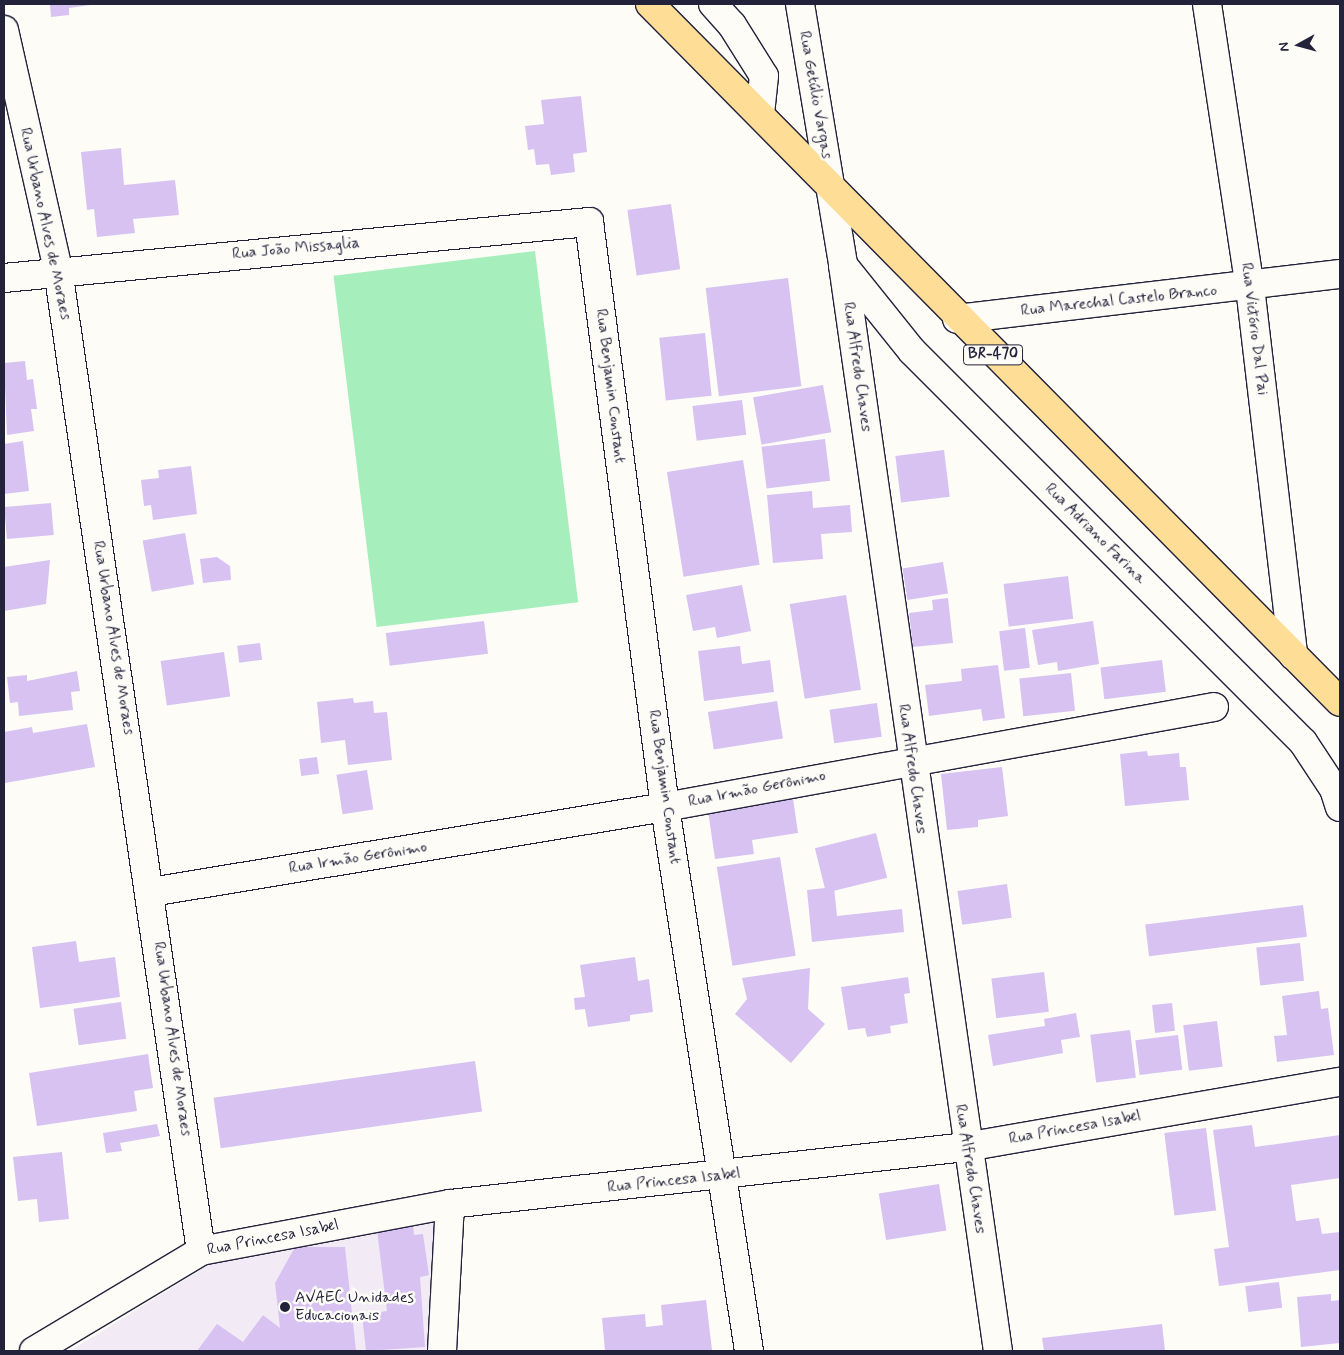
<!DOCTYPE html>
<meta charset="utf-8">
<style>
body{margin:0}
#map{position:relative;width:1344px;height:1355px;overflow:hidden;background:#fdfcf7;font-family:Mynerve,sans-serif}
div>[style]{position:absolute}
.built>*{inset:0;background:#f2ebf6}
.green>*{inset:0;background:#a6efbd;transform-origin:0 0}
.building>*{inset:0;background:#d7c2f2;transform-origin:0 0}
.roads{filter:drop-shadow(1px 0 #22223b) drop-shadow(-1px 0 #22223b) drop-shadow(0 1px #22223b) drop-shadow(0 -1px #22223b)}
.minor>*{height:28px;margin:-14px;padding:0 14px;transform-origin:14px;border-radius:14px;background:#fdfcf7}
.highway>*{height:28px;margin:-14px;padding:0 14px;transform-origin:14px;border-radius:14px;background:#fedd96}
.dots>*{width:14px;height:14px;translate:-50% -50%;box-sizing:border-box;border:2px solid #fdfcf7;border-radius:50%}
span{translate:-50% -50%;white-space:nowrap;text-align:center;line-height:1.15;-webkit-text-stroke:5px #fdfcf7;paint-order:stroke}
.shield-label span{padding:1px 4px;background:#fdfcf7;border:1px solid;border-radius:4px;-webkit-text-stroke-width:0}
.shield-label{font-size:15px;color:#22223b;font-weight:700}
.street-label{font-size:16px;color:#22223b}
.poi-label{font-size:16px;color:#22223b}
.left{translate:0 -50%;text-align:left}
.frame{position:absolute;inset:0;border:5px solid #22223b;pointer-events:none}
.north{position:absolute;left:1274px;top:20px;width:50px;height:50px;-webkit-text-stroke:4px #fdfcf7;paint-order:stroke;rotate:263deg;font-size:14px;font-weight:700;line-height:20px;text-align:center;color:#22223b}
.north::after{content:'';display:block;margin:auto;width:18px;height:22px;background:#22223b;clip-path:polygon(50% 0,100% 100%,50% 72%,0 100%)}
</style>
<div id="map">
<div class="built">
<i style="clip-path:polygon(438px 1218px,427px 1351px,70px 1351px,210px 1264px)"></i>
</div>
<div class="green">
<i style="left:535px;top:251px;width:354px;height:203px;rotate:83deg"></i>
</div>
<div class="building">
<i style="clip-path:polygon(50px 4px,90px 4px,90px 5px,69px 8px,69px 15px,51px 17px)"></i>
<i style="clip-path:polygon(581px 96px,587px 152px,573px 154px,575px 172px,551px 175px,549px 164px,536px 165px,534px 149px,528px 150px,525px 126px,544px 124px,541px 100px)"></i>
<i style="clip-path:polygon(121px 148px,124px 185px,175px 180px,179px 215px,133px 219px,135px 233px,97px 237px,94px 209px,87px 210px,81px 152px)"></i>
<i style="left:671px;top:204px;width:66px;height:44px;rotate:82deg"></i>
<i style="left:788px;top:278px;width:109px;height:83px;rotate:83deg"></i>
<i style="left:705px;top:333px;width:63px;height:46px;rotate:84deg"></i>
<i style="clip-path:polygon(25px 361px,27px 380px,33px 379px,37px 409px,31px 409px,34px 431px,7px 435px,4px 363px)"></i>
<i style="left:823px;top:385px;width:48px;height:71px;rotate:80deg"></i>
<i style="left:742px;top:400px;width:35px;height:50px;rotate:83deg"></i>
<i style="left:825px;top:439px;width:42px;height:64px;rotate:83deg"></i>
<i style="clip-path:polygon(23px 441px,29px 491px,4px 494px,4px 444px)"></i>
<i style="left:944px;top:450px;width:47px;height:49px;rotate:83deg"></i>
<i style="left:743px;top:460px;width:106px;height:77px;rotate:81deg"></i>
<i style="clip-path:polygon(191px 466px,197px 514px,153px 520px,151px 505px,144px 506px,141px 480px,159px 478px,158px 470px)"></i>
<i style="clip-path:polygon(812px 491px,813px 508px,850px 505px,852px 532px,821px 534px,823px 559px,773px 563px,767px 495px)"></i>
<i style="left:51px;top:503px;width:32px;height:47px;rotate:85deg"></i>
<i style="left:185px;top:533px;width:52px;height:43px;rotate:80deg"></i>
<i style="clip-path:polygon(217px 557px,230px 566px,231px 580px,203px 583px,200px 559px)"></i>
<i style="clip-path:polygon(50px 560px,46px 604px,4px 611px,4px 567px)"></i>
<i style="left:943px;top:562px;width:32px;height:41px;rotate:81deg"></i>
<i style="left:1068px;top:576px;width:43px;height:65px;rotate:83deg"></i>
<i style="clip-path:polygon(742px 585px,751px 631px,717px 638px,715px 627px,693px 631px,686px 595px)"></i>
<i style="left:846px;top:595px;width:96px;height:57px;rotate:81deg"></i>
<i style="clip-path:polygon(948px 598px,953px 643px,913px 647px,909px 613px,933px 610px,932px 600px)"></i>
<i style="left:484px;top:621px;width:33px;height:99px;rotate:83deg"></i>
<i style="clip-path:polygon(1093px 621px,1099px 664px,1058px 671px,1057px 662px,1038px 665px,1032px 630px)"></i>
<i style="left:1025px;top:628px;width:40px;height:26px;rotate:83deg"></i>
<i style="left:260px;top:643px;width:17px;height:23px;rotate:83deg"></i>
<i style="clip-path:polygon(740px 646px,742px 664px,770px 660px,774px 692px,704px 701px,698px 651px)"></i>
<i style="left:224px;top:652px;width:45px;height:64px;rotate:82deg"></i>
<i style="left:1162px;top:660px;width:32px;height:62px;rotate:83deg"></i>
<i style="clip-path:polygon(998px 665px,1005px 718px,983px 721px,981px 709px,929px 716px,925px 685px,962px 681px,961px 669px)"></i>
<i style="clip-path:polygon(77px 671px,80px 691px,71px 692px,73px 710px,19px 716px,18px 702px,10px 703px,7px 677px,27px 675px,27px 681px)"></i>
<i style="left:1071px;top:673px;width:38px;height:52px;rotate:84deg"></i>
<i style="clip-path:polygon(353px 698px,354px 703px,373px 701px,374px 713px,387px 712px,392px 760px,348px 765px,345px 740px,321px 743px,317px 702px)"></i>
<i style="left:777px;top:701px;width:38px;height:70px;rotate:81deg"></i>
<i style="left:877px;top:703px;width:34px;height:48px;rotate:82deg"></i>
<i style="clip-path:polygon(87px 724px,95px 767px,5px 783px,4px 732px,32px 727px,33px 733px)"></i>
<i style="clip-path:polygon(1147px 751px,1148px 756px,1179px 753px,1180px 767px,1186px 767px,1189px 800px,1125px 806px,1120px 754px)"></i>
<i style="left:317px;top:757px;width:17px;height:18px;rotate:83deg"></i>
<i style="clip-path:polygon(1002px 767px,1008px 816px,978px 820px,978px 827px,947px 830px,941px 774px)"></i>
<i style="left:367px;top:770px;width:40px;height:31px;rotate:81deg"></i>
<i style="clip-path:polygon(792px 791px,798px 833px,752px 840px,754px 854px,715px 859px,707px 804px)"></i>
<i style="left:876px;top:833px;width:46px;height:63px;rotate:76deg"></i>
<i style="left:780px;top:857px;width:100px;height:64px;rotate:81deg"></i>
<i style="left:1007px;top:884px;width:34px;height:50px;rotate:82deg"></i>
<i style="clip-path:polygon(834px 887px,837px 916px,902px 909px,904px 932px,812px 942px,807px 890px)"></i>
<i style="left:1303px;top:905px;width:32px;height:159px;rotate:83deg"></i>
<i style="clip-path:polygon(76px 941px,79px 962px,115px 957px,120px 997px,40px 1008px,32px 947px)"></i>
<i style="left:1300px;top:943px;width:38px;height:44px;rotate:84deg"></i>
<i style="clip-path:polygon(635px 957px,638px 981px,649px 979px,653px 1012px,630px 1015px,630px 1021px,588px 1027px,585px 1009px,575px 1010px,574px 998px,585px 997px,580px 965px)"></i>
<i style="clip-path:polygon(810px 968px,808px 1009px,825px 1024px,791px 1063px,735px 1014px,747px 999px,742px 978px)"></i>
<i style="left:1044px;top:972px;width:40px;height:53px;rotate:83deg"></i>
<i style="clip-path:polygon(908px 977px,910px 993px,904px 994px,908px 1023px,890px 1026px,891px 1033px,867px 1037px,865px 1028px,848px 1030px,841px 987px)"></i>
<i style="clip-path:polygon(1319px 991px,1321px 1009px,1328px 1008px,1334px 1055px,1277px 1062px,1274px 1036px,1287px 1035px,1282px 996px)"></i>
<i style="left:121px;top:1002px;width:37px;height:48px;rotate:82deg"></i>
<i style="left:1172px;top:1003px;width:28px;height:20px;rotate:84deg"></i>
<i style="clip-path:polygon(1076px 1013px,1080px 1037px,1061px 1040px,1063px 1053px,993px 1066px,988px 1035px,1045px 1026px,1044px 1019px)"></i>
<i style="left:1217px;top:1021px;width:46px;height:34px;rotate:83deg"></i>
<i style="left:1130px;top:1030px;width:48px;height:40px;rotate:83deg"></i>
<i style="left:1178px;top:1035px;width:35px;height:43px;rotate:83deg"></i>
<i style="clip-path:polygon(148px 1054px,153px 1088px,134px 1091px,137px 1111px,37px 1126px,29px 1073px)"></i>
<i style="left:475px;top:1061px;width:51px;height:264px;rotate:82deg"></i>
<i style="clip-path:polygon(157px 1124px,160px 1136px,120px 1143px,122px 1151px,106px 1153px,103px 1133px)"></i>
<i style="clip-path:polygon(1252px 1125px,1255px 1147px,1340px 1135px,1340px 1178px,1291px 1185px,1296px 1221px,1319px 1218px,1322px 1234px,1340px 1232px,1340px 1270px,1219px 1286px,1214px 1249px,1229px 1247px,1213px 1130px)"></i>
<i style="left:1206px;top:1128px;width:83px;height:42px;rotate:83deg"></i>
<i style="clip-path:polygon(62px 1152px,69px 1219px,39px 1222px,37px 1199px,18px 1201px,13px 1157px)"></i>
<i style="left:939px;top:1184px;width:47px;height:61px;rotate:81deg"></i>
<i style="clip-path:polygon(413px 1225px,414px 1235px,423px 1234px,429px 1275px,420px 1277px,425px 1347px,366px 1351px,362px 1315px,387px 1311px,377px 1230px)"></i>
<i style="clip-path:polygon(295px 1247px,345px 1247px,356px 1351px,197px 1351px,217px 1324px,243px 1342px,263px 1315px,280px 1328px,275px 1283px)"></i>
<i style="left:1279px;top:1282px;width:26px;height:34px;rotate:83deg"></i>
<i style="clip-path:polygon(1331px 1294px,1331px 1301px,1340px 1300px,1340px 1343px,1301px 1347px,1297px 1297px)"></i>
<i style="clip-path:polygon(706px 1300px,712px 1350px,605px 1351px,602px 1318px,645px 1314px,646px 1327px,663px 1325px,661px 1305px)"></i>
<i style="clip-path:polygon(1162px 1324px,1165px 1351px,1044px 1351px,1042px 1338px)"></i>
</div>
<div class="roads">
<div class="minor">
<i style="left:713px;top:4px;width:28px;rotate:48deg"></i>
<i style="left:732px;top:25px;width:60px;rotate:57.9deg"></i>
<i style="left:764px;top:76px;width:38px;rotate:96deg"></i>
<i style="left:800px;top:4px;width:265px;rotate:80.6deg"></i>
<i style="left:843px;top:265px;width:1097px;rotate:81.88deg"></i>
<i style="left:1207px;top:4px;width:286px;rotate:81.4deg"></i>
<i style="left:1250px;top:287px;width:371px;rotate:83.3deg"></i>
<i style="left:4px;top:30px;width:246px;rotate:77.3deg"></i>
<i style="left:58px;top:270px;width:991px;rotate:81.71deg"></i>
<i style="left:843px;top:265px;width:110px;rotate:51.3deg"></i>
<i style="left:912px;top:351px;width:553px;rotate:45deg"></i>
<i style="left:1303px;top:742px;width:56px;rotate:56.6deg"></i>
<i style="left:1334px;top:789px;width:19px;rotate:72deg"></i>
<i style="left:4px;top:278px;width:588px;rotate:-5.47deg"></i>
<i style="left:589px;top:222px;width:590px;rotate:82.6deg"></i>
<i style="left:665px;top:807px;width:550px;rotate:81.22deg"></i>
<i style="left:957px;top:319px;width:386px;rotate:-6.7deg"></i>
<i style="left:151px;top:892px;width:521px;rotate:-9.39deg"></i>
<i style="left:665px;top:807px;width:558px;rotate:-10.32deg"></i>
<i style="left:34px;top:1351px;width:195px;rotate:-30.9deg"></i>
<i style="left:201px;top:1251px;width:253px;rotate:-10.7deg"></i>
<i style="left:450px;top:1204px;width:519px;rotate:-6.3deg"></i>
<i style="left:966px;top:1147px;width:380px;rotate:-9.9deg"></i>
<i style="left:442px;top:1351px;width:147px;rotate:-86.9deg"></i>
</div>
<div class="highway">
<i style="left:650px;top:4px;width:981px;rotate:45.33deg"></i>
</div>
</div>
<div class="dots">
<i style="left:285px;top:1307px;background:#22223b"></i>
</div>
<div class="shield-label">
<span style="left:993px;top:355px">BR-470</span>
</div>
<div class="street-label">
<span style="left:815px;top:95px;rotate:80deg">Rua Getúlio Vargas</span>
<span style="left:45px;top:224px;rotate:78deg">Rua Urbano Alves de Moraes</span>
<span style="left:296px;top:249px;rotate:-5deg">Rua João Missaglia</span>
<span style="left:1119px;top:301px;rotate:-6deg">Rua Marechal Castelo Branco</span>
<span style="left:1254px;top:329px;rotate:83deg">Rua Victório Dal Pai</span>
<span style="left:857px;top:367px;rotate:82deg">Rua Alfredo Chaves</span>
<span style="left:610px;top:386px;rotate:83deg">Rua Benjamin Constant</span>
<span style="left:1095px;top:534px;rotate:45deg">Rua Adriano Farina</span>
<span style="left:113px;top:638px;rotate:81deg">Rua Urbano Alves de Moraes</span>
<span style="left:912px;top:769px;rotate:82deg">Rua Alfredo Chaves</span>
<span style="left:664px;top:787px;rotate:82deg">Rua Benjamin Constant</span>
<span style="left:757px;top:789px;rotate:-11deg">Rua Irmão Gerônimo</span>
<span style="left:358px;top:858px;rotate:-9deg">Rua Irmão Gerônimo</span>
<span style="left:172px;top:1039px;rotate:82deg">Rua Urbano Alves de Moraes</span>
<span style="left:1075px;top:1128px;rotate:-10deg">Rua Princesa Isabel</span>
<span style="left:970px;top:1169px;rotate:81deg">Rua Alfredo Chaves</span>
<span style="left:674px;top:1181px;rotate:-6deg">Rua Princesa Isabel</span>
<span style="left:273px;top:1238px;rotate:-11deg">Rua Princesa Isabel</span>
</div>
<div class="poi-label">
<span class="left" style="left:295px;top:1307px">AVAEC Unidades<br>Educacionais</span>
</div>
<div class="frame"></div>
<div class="north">N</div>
</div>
